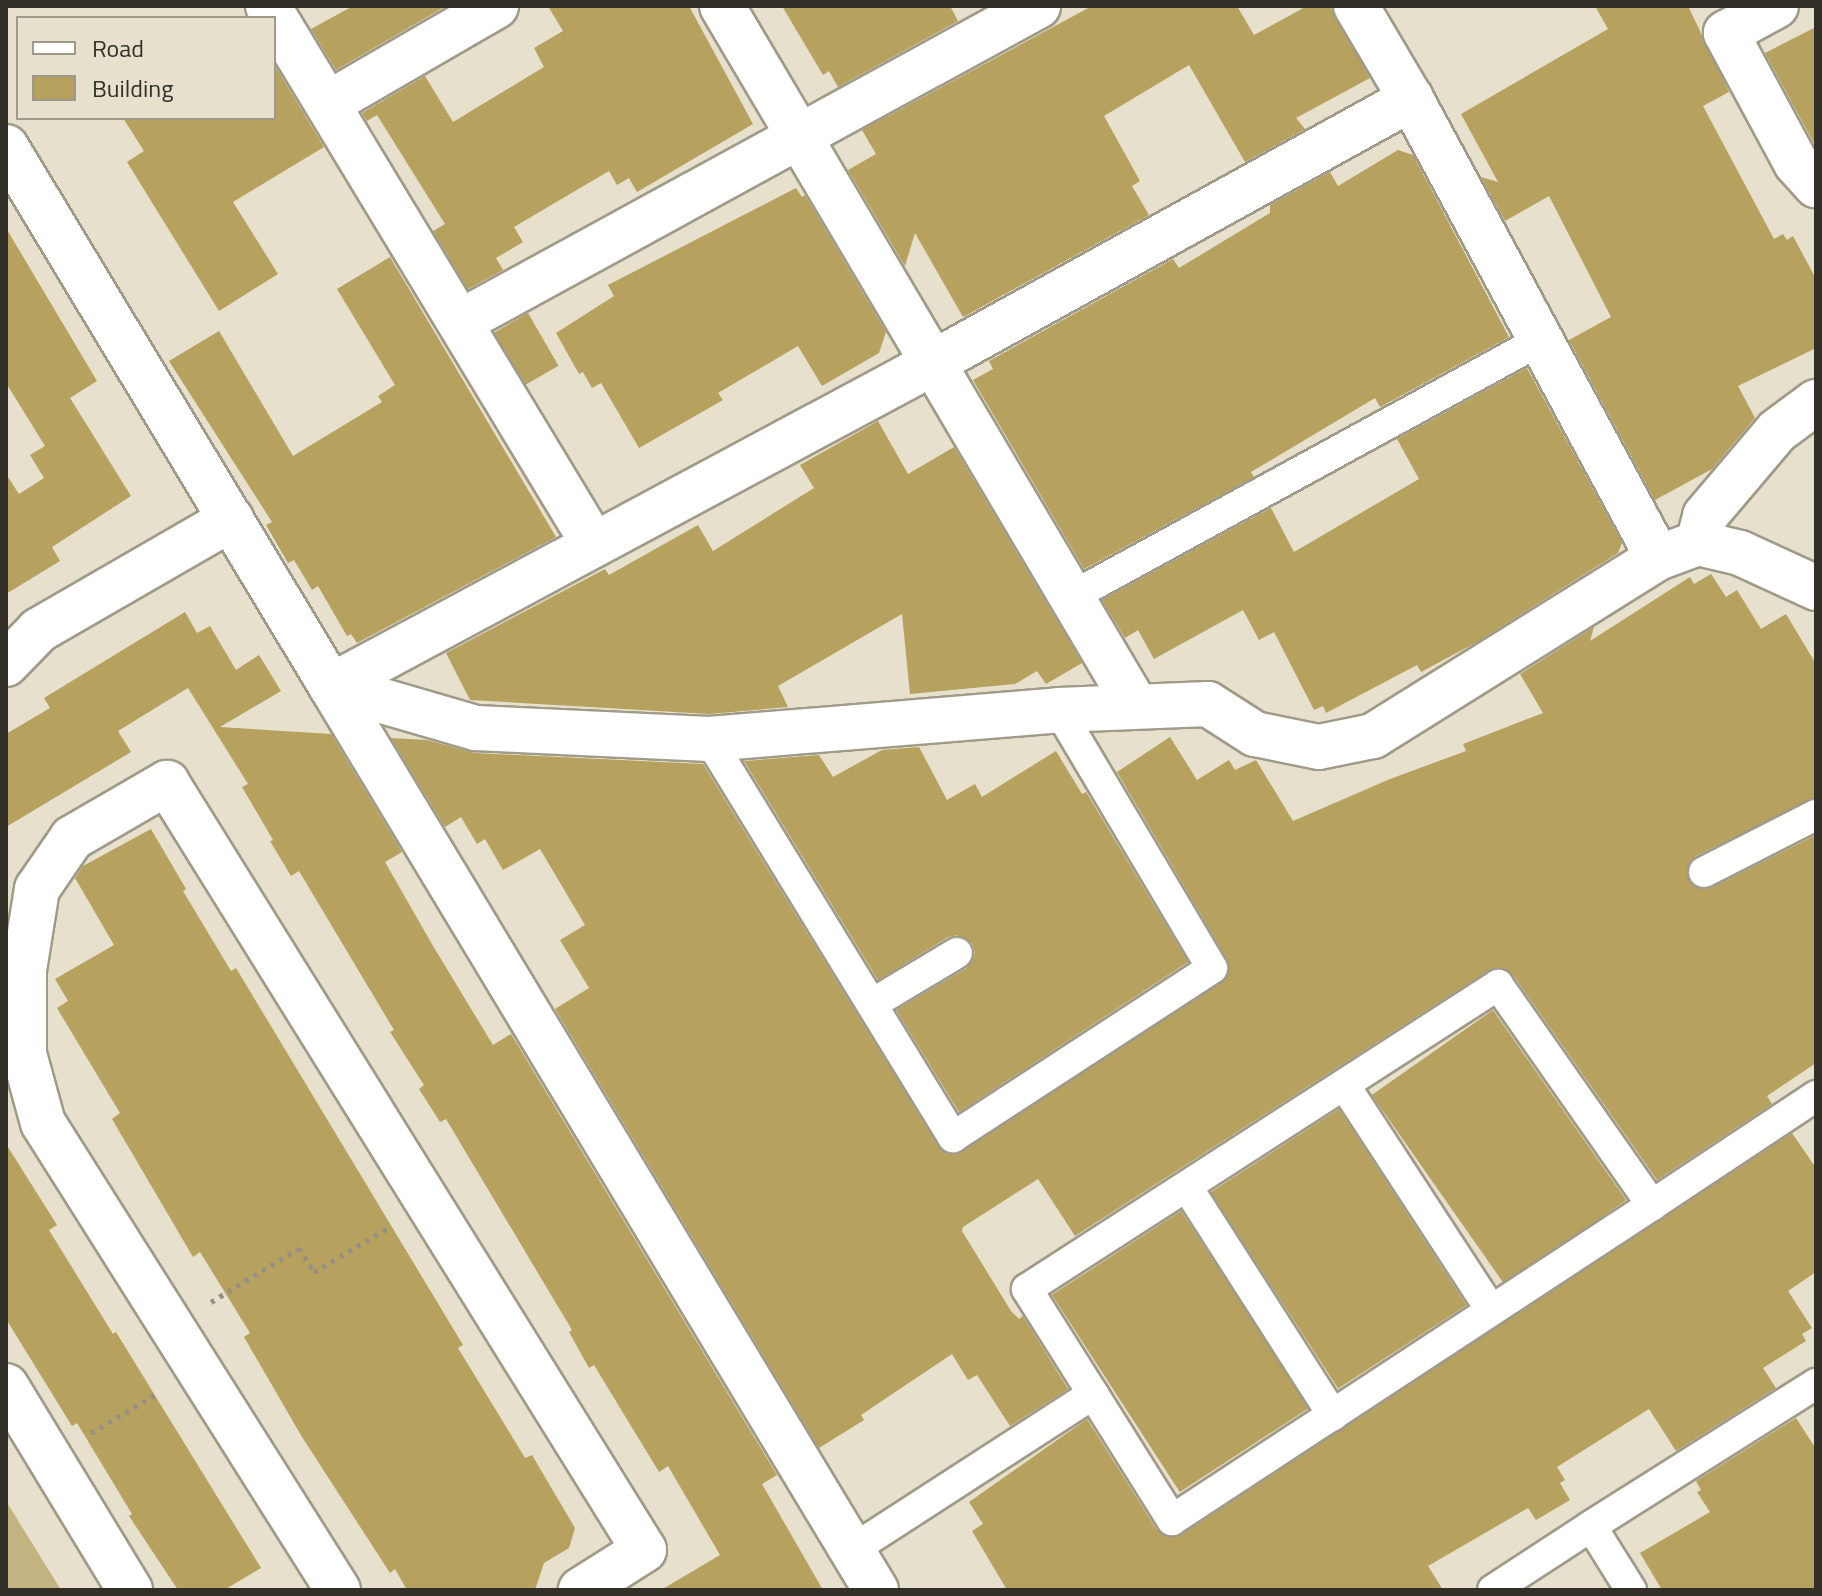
<!DOCTYPE html>
<style>
body{margin:0}
#map{position:relative;width:1822px;height:1596px;overflow:hidden;background:#e6e0cd;font-family:"Titillium Web",sans-serif}
div>[style]{position:absolute}
.green>*{inset:0;background:#c3b380}
.building>*{inset:0;background:#b6a15e;transform-origin:0 0}
.path>*{height:5px;margin-top:-2.5px;transform-origin:0;background:repeating-linear-gradient(90deg,#959083 0 4px,transparent 0 10px)}
.roads{filter:drop-shadow(2px 0 #a09a88) drop-shadow(-2px 0 #a09a88) drop-shadow(0 2px #a09a88) drop-shadow(0 -2px #a09a88)}
.lane>*{height:30px;margin:-15px;padding:0 15px;transform-origin:15px;border-radius:15px;background:#fff}
.street>*{height:44px;margin:-22px;padding:0 22px;transform-origin:22px;border-radius:22px;background:#fff}
.secondary>*{height:44px;margin:-22px;padding:0 22px;transform-origin:22px;border-radius:22px;background:#fff}
span{translate:-50% -50%;white-space:nowrap;text-align:center;line-height:1.15;-webkit-text-stroke:8px #e6e0cd;paint-order:stroke}
.frame{position:absolute;inset:0;border:8px solid #312f28;pointer-events:none}
.legend{position:absolute;left:16px;top:16px;width:260px;height:104px;box-sizing:border-box;background:#e6e0cd;border:2px solid #9e998b;margin:0;padding:10px 14px;list-style:none;font-size:24px;color:#312f28}
.legend li{display:flex;align-items:center;gap:16px;height:40px}
.legend b{width:40px;border:2px solid #9e998b}
</style>
<div id="map">
<div class="green">
<i style="clip-path:polygon(6px 1501px,61px 1590px,6px 1590px)"></i>
</div>
<div class="building">
<i style="clip-path:polygon(353px 6px,446px 6px,336px 70px,311px 29px)"></i>
<i style="clip-path:polygon(548px 6px,689px 6px,753px 124px,637px 192px,629px 178px,617px 185px,609px 171px,514px 227px,523px 242px,496px 258px,503px 270px,468px 289px,433px 231px,445px 224px,377px 115px,367px 121px,362px 113px,425px 76px,453px 122px,544px 67px,534px 48px,563px 31px)"></i>
<i style="clip-path:polygon(782px 6px,950px 6px,958px 21px,838px 87px,829px 71px,823px 75px)"></i>
<i style="clip-path:polygon(1092px 6px,1237px 6px,1254px 35px,1307px 6px,1330px 6px,1370px 78px,1296px 118px,1305px 129px,1245px 162px,1189px 65px,1104px 116px,1140px 181px,1132px 186px,1149px 215px,963px 317px,915px 233px,905px 266px,848px 170px,876px 154px,862px 130px)"></i>
<i style="clip-path:polygon(1595px 6px,1688px 6px,1729px 92px,1703px 106px,1774px 239px,1783px 234px,1787px 240px,1793px 236px,1816px 279px,1816px 348px,1738px 386px,1755px 418px,1712px 469px,1655px 500px,1569px 340px,1611px 317px,1549px 196px,1505px 221px,1481px 177px,1498px 182px,1461px 114px,1608px 29px)"></i>
<i style="clip-path:polygon(1816px 27px,1816px 147px,1765px 53px)"></i>
<i style="clip-path:polygon(274px 64px,324px 147px,233px 202px,278px 274px,219px 311px,127px 162px,144px 151px,123px 118px,274px 118px)"></i>
<i style="clip-path:polygon(1398px 150px,1413px 155px,1509px 337px,1380px 407px,1375px 398px,1251px 472px,1254px 477px,1084px 569px,973px 380px,993px 369px,989px 361px,1173px 259px,1179px 268px,1270px 213px,1270px 205px,1330px 172px,1338px 186px)"></i>
<i style="clip-path:polygon(796px 188px,802px 197px,805px 195px,886px 332px,879px 353px,822px 386px,798px 346px,718px 393px,723px 400px,639px 448px,601px 383px,592px 388px,583px 372px,579px 374px,556px 333px,614px 296px,608px 285px)"></i>
<i style="clip-path:polygon(6px 228px,97px 381px,70px 398px,131px 496px,52px 547px,60px 561px,6px 594px,6px 474px,19px 494px,44px 478px,30px 455px,45px 446px,6px 383px)"></i>
<i style="clip-path:polygon(390px 257px,556px 537px,357px 643px,351px 634px,347px 636px,318px 586px,312px 590px,294px 560px,288px 563px,266px 525px,272px 522px,169px 361px,219px 331px,293px 456px,382px 402px,378px 396px,395px 385px,337px 289px)"></i>
<i style="left:528px;top:313px;width:61px;height:39px;rotate:60deg"></i>
<i style="clip-path:polygon(1527px 368px,1622px 543px,1618px 553px,1477px 642px,1421px 672px,1417px 665px,1326px 713px,1323px 706px,1314px 710px,1274px 632px,1259px 640px,1243px 610px,1154px 659px,1138px 630px,1125px 638px,1102px 600px,1271px 508px,1294px 552px,1419px 479px,1397px 439px)"></i>
<i style="clip-path:polygon(878px 421px,908px 474px,954px 447px,1082px 663px,1046px 684px,1037px 671px,1015px 684px,910px 694px,902px 614px,778px 686px,788px 707px,709px 714px,470px 700px,446px 653px,605px 569px,609px 575px,698px 525px,713px 551px,814px 488px,800px 465px)"></i>
<i style="clip-path:polygon(1711px 574px,1726px 597px,1737px 590px,1761px 629px,1786px 614px,1816px 664px,1816px 797px,1696px 856px,1689px 863px,1688px 879px,1695px 887px,1711px 888px,1816px 835px,1816px 1063px,1767px 1096px,1772px 1104px,1657px 1180px,1513px 975px,1505px 969px,1489px 970px,1075px 1236px,1038px 1179px,963px 1227px,962px 1231px,1011px 1311px,1019px 1319px,1023px 1316px,1068px 1389px,1010px 1426px,977px 1375px,968px 1380px,952px 1354px,861px 1415px,864px 1420px,819px 1448px,555px 1009px,589px 988px,560px 940px,585px 925px,540px 849px,503px 870px,485px 839px,477px 844px,461px 817px,445px 827px,391px 738px,427px 740px,475px 753px,703px 764px,938px 1146px,955px 1155px,1228px 976px,1227px 959px,1117px 772px,1170px 737px,1197px 780px,1229px 760px,1235px 770px,1256px 760px,1293px 821px,1390px 779px,1466px 751px,1463px 744px,1543px 713px,1520px 674px,1594px 627px,1590px 641px,1690px 577px,1694px 584px)"></i>
<i style="clip-path:polygon(185px 612px,197px 633px,210px 626px,236px 670px,259px 655px,281px 691px,220px 727px,331px 734px,402px 852px,385px 862px,433px 946px,493px 1045px,511px 1034px,777px 1475px,762px 1484px,823px 1590px,661px 1590px,720px 1555px,668px 1466px,659px 1472px,594px 1365px,589px 1368px,569px 1332px,572px 1330px,446px 1119px,440px 1122px,419px 1089px,424px 1085px,390px 1032px,394px 1030px,299px 871px,291px 876px,270px 841px,273px 840px,242px 787px,248px 784px,188px 688px,118px 731px,131px 752px,6px 827px,6px 734px,50px 708px,44px 698px)"></i>
<i style="clip-path:polygon(919px 747px,947px 800px,975px 784px,982px 797px,1056px 751px,1082px 794px,1086px 792px,1188px 962px,959px 1112px,896px 1010px,967px 968px,975px 953px,972px 943px,957px 935px,948px 937px,878px 980px,744px 761px,819px 755px,833px 777px,882px 750px)"></i>
<i style="clip-path:polygon(151px 829px,186px 889px,183px 891px,231px 971px,236px 968px,463px 1345px,458px 1348px,525px 1458px,532px 1455px,575px 1528px,569px 1548px,544px 1563px,535px 1590px,407px 1590px,395px 1569px,390px 1573px,302px 1437px,244px 1337px,250px 1333px,200px 1252px,193px 1257px,112px 1119px,120px 1113px,57px 1008px,68px 1001px,55px 979px,114px 945px,75px 878px,83px 866px)"></i>
<i style="left:1493px;top:1010px;width:232px;height:148px;rotate:55deg"></i>
<i style="left:1339px;top:1109px;width:234px;height:153px;rotate:57deg"></i>
<i style="clip-path:polygon(1792px 1133px,1816px 1168px,1816px 1272px,1788px 1291px,1812px 1328px,1802px 1334px,1806px 1341px,1763px 1368px,1776px 1388px,1676px 1451px,1649px 1409px,1557px 1467px,1565px 1480px,1560px 1483px,1570px 1500px,1536px 1520px,1528px 1508px,1428px 1566px,1443px 1590px,1007px 1590px,972px 1531px,983px 1524px,969px 1502px,1087px 1419px,1157px 1530px,1164px 1536px,1181px 1535px)"></i>
<i style="clip-path:polygon(6px 1144px,57px 1225px,49px 1230px,113px 1334px,116px 1332px,261px 1568px,224px 1590px,178px 1590px,129px 1516px,132px 1514px,77px 1423px,72px 1426px,6px 1319px)"></i>
<i style="left:1181px;top:1211px;width:235px;height:154px;rotate:57deg"></i>
<i style="clip-path:polygon(1796px 1418px,1816px 1449px,1816px 1590px,1662px 1590px,1640px 1553px,1710px 1512px,1697px 1492px,1701px 1490px,1696px 1481px)"></i>
</div>
<div class="path">
<i style="left:211px;top:1302px;width:103px;rotate:-31.5deg"></i>
<i style="left:299px;top:1248px;width:28px;rotate:58deg"></i>
<i style="left:314px;top:1272px;width:86px;rotate:-30.7deg"></i>
<i style="left:91px;top:1433px;width:78px;rotate:-30.8deg"></i>
</div>
<div class="roads">
<div class="lane">
<i style="left:1069px;top:598px;width:538px;rotate:-28.66deg"></i>
<i style="left:709px;top:739px;width:467px;rotate:58.5deg"></i>
<i style="left:953px;top:1137px;width:309px;rotate:-33.1deg"></i>
<i style="left:1212px;top:968px;width:300px;rotate:-120.7deg"></i>
<i style="left:1704px;top:872px;width:126px;rotate:-27deg"></i>
<i style="left:872px;top:1004px;width:99px;rotate:-31deg"></i>
<i style="left:1345px;top:1086px;width:267px;rotate:56.9deg"></i>
<i style="left:1187px;top:1187px;width:271px;rotate:57.4deg"></i>
<i style="left:1093px;top:1394px;width:149px;rotate:57.9deg"></i>
<i style="left:1172px;top:1520px;width:574px;rotate:-33.27deg"></i>
<i style="left:852px;top:1550px;width:287px;rotate:-32.9deg"></i>
<i style="left:1093px;top:1394px;width:124px;rotate:-122.2deg"></i>
<i style="left:1027px;top:1289px;width:561px;rotate:-32.84deg"></i>
<i style="left:1498px;top:985px;width:269px;rotate:55deg"></i>
<i style="left:1652px;top:1205px;width:197px;rotate:-33.6deg"></i>
<i style="left:1493px;top:1590px;width:117px;rotate:-33.1deg"></i>
<i style="left:1631px;top:1590px;width:75px;rotate:-122deg"></i>
<i style="left:1591px;top:1526px;width:266px;rotate:-32.3deg"></i>
</div>
<div class="street">
<i style="left:268px;top:6px;width:628px;rotate:58.82deg"></i>
<i style="left:722px;top:6px;width:813px;rotate:59.4deg"></i>
<i style="left:1356px;top:6px;width:108px;rotate:59.4deg"></i>
<i style="left:1411px;top:99px;width:521px;rotate:61.71deg"></i>
<i style="left:1776px;top:6px;width:57px;rotate:151.6deg"></i>
<i style="left:1726px;top:33px;width:148px;rotate:61.7deg"></i>
<i style="left:1796px;top:163px;width:30px;rotate:48deg"></i>
<i style="left:329px;top:103px;width:193px;rotate:-30.1deg"></i>
<i style="left:460px;top:322px;width:659px;rotate:-28.67deg"></i>
<i style="left:1698px;top:543px;width:28px;rotate:-75deg"></i>
<i style="left:1705px;top:516px;width:111px;rotate:-49.7deg"></i>
<i style="left:1777px;top:431px;width:49px;rotate:-36.6deg"></i>
<i style="left:6px;top:664px;width:47px;rotate:-45.9deg"></i>
<i style="left:39px;top:630px;width:222px;rotate:-30deg"></i>
<i style="left:331px;top:686px;width:151px;rotate:16.2deg"></i>
<i style="left:476px;top:728px;width:233px;rotate:2.7deg"></i>
<i style="left:709px;top:739px;width:351px;rotate:-4.7deg"></i>
<i style="left:1059px;top:710px;width:149px;rotate:-2.3deg"></i>
<i style="left:1208px;top:704px;width:56px;rotate:32.6deg"></i>
<i style="left:1255px;top:734px;width:65px;rotate:11.5deg"></i>
<i style="left:1319px;top:747px;width:55px;rotate:-11.5deg"></i>
<i style="left:1373px;top:736px;width:336px;rotate:-32deg"></i>
<i style="left:1658px;top:558px;width:43px;rotate:-20.6deg"></i>
<i style="left:1698px;top:543px;width:43px;rotate:13.4deg"></i>
<i style="left:1740px;top:553px;width:84px;rotate:24.7deg"></i>
<i style="left:331px;top:686px;width:654px;rotate:-28.21deg"></i>
<i style="left:907px;top:377px;width:576px;rotate:-28.88deg"></i>
<i style="left:331px;top:686px;width:1056px;rotate:58.92deg"></i>
<i style="left:6px;top:1386px;width:239px;rotate:58.7deg"></i>
<i style="left:338px;top:1590px;width:552px;rotate:-122.28deg"></i>
<i style="left:43px;top:1123px;width:72px;rotate:-105.4deg"></i>
<i style="left:24px;top:1054px;width:84px;rotate:-90deg"></i>
<i style="left:24px;top:970px;width:82px;rotate:-80.9deg"></i>
<i style="left:37px;top:889px;width:62px;rotate:-55.5deg"></i>
<i style="left:72px;top:838px;width:110px;rotate:-30.1deg"></i>
<i style="left:167px;top:783px;width:903px;rotate:58.12deg"></i>
<i style="left:644px;top:1550px;width:75px;rotate:147.6deg"></i>
</div>
<div class="secondary">
<i style="left:6px;top:147px;width:629px;rotate:58.91deg"></i>
</div>
</div>
<div class="frame"></div>
<ul class="legend">
<li><b style="height:10px;background:#fff"></b>Road</li>
<li><b style="height:22px;background:#b6a15e"></b>Building</li>
</ul>
</div>
